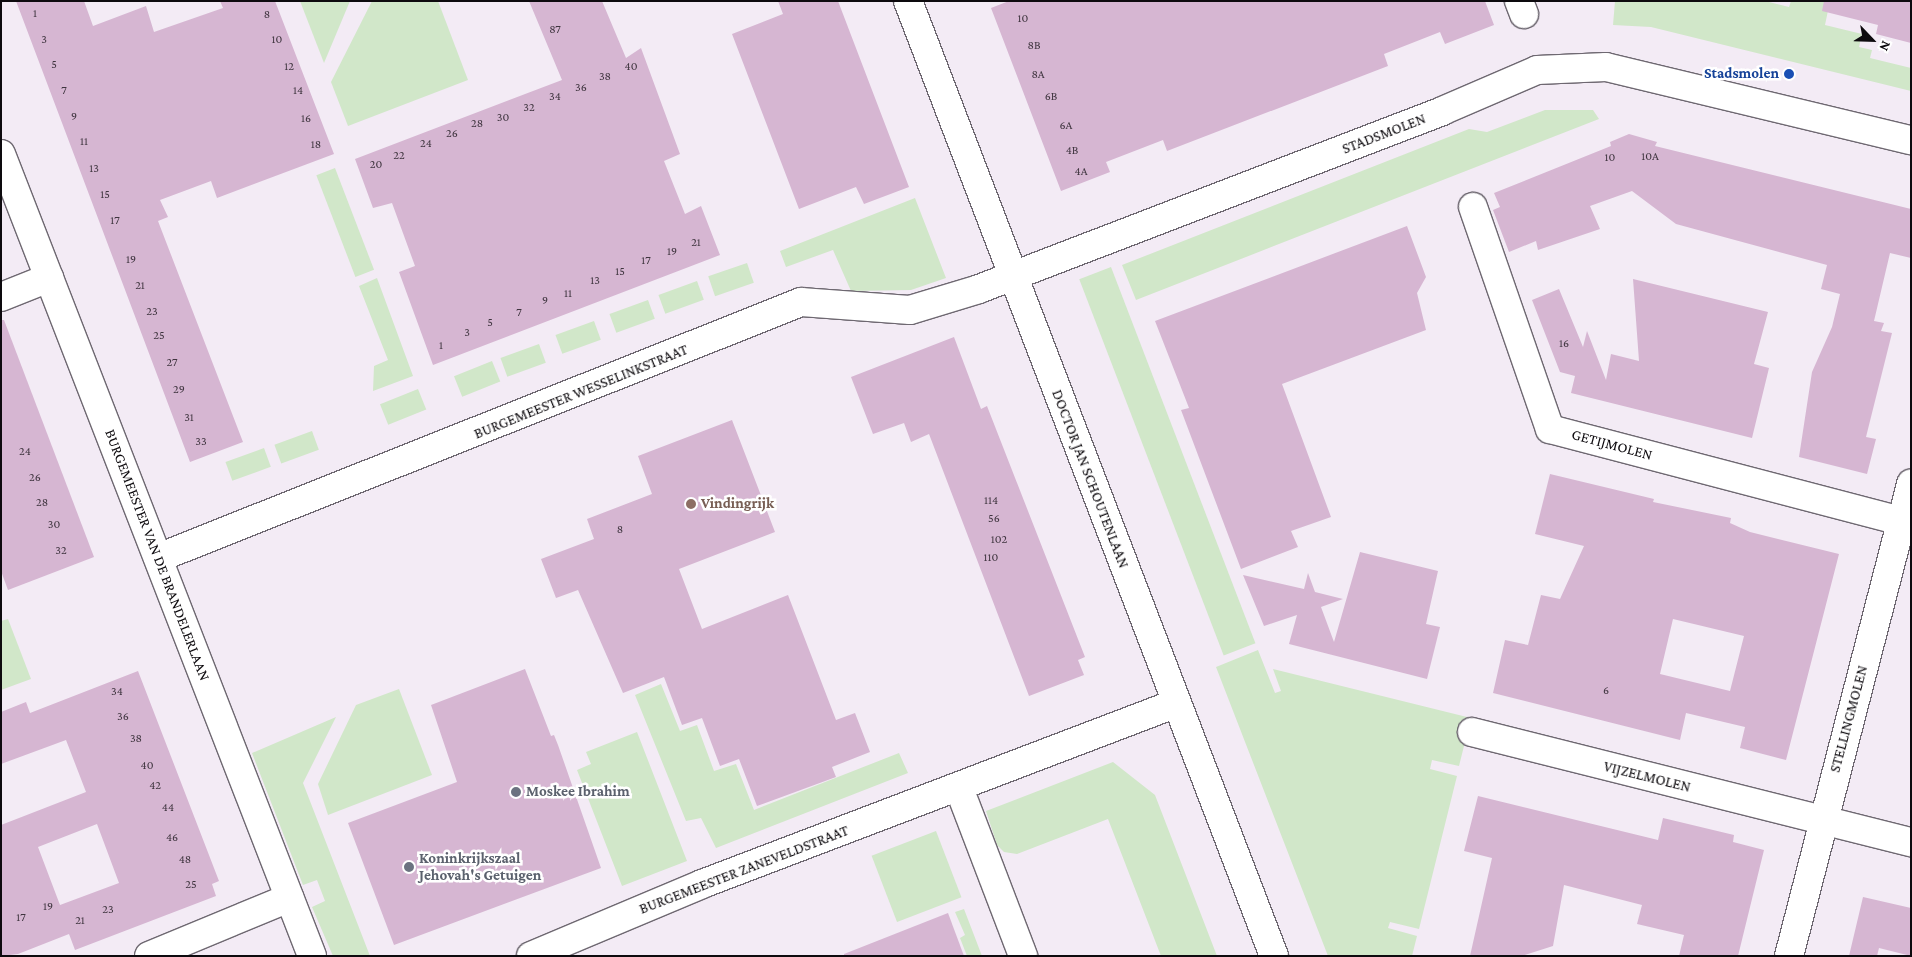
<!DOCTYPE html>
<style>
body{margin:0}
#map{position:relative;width:1912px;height:957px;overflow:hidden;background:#f3ebf5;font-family:"Crimson Pro",serif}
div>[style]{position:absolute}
.green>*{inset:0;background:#d1e7c9;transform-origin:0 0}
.building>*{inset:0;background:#d6b6d2}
.roads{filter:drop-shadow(1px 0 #6e6871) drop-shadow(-1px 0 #6e6871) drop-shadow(0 1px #6e6871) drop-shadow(0 -1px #6e6871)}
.street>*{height:28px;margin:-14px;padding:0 14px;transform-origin:14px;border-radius:14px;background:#fff}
.secondary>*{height:28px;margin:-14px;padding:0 14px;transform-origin:14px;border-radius:14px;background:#fff}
.dots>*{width:14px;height:14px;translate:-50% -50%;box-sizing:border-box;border:2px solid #fff;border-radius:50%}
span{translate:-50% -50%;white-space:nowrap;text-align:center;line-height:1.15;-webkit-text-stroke:5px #fff;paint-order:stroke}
.number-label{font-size:12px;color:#3f353f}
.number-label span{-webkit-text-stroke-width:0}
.transit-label{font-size:15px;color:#164399;font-weight:700}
.right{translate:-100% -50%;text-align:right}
.street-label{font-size:15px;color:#0d0a0e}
.education-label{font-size:15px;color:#785e54;font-weight:700}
.left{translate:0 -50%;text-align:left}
.worship-label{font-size:15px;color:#5b616d;font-weight:700}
.frame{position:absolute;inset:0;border:2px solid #0d0a0e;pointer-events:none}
.north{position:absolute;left:1847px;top:15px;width:50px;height:50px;-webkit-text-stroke:4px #fff;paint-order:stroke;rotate:114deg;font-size:14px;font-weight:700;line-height:20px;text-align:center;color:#0d0a0e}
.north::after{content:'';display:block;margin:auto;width:18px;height:22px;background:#0d0a0e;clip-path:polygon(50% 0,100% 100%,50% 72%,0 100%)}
</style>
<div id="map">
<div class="green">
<i style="clip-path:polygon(300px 1px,350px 1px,324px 63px)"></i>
<i style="clip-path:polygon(372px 1px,438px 1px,468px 80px,348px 126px,331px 82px)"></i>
<i style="clip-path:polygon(1615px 1px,1765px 1px,1789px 7px,1791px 1px,1830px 1px,1825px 25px,1862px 34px,1859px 47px,1872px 50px,1870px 58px,1911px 68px,1911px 91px,1651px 27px,1613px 25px)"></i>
<i style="clip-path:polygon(1545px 110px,1593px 110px,1599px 119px,1136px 300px,1122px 265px,1469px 129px,1487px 132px)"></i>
<i style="left:335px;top:168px;width:109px;height:20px;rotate:69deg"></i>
<i style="clip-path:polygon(915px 198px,946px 278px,911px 290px,851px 291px,833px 250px,786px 267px,780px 251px)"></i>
<i style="left:747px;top:263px;width:21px;height:41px;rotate:71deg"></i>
<i style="left:1111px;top:267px;width:403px;height:34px;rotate:69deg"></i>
<i style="clip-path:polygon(377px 278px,413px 376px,373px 391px,374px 366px,388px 360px,359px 286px)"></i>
<i style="left:697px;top:281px;width:20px;height:41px;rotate:70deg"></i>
<i style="left:648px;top:300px;width:20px;height:41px;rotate:70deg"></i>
<i style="left:594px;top:321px;width:20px;height:41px;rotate:70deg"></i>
<i style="left:539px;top:344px;width:20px;height:41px;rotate:70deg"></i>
<i style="left:492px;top:361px;width:22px;height:41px;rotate:68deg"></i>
<i style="left:418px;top:389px;width:22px;height:41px;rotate:68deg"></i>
<i style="left:312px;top:431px;width:20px;height:40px;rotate:70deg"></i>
<i style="left:264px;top:448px;width:20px;height:41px;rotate:70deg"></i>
<i style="clip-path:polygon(8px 619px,31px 679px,1px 690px,1px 621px)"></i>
<i style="clip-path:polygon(1258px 650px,1275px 693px,1281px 691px,1273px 669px,1471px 718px,1459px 766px,1432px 760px,1430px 769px,1457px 776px,1419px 929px,1390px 922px,1388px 928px,1417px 936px,1412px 956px,1328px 956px,1216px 667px)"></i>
<i style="clip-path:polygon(661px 684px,680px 731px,697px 725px,714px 771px,736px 764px,754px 810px,899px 753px,908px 773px,716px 848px,701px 818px,686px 821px,635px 695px)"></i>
<i style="clip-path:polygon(399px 689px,432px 775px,328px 815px,318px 784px,356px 705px)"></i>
<i style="clip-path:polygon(336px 717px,303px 783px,370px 956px,333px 956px,312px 907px,325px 901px,317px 880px,303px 885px,252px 753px)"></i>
<i style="clip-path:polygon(637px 732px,687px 861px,622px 886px,577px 770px,591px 764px,586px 752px)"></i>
<i style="clip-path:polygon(1113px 762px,1155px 795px,1217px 956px,1161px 956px,1108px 819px,1017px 854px,1004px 852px,997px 845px,986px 811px)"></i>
<i style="left:936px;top:831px;width:71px;height:69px;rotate:69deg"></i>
<i style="clip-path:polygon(964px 909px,982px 956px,967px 956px,960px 938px,965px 935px,955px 912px)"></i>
</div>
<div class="building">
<i style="clip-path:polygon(16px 1px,84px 1px,93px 26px,146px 6px,154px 32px,223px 8px,220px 1px,275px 1px,334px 154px,217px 198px,211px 181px,160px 200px,168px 217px,158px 221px,243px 442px,190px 462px)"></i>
<i style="clip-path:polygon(529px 1px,602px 1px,626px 58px,641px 48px,680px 154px,664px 161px,685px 214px,701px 206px,720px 255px,433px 365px,399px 272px,415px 266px,392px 203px,373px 208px,355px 159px,562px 80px)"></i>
<i style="clip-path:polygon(778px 1px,838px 1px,909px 187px,864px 204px,856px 187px,799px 209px,732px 34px,783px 14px)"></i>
<i style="clip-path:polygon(1009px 1px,1485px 1px,1494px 25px,1445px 44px,1440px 32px,1384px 54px,1388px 66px,1167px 151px,1163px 140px,1106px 162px,1110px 172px,1061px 191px,991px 8px)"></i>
<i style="clip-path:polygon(1824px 1px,1911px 1px,1911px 43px,1876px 34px,1878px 25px,1822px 11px)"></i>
<i style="clip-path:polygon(1629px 134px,1657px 142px,1655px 146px,1911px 209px,1911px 258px,1890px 253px,1874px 321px,1884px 323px,1881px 331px,1892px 333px,1866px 437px,1876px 439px,1867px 474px,1799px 457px,1812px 372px,1832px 327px,1840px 294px,1821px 289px,1827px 265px,1676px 224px,1632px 191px,1590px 206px,1600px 229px,1538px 250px,1536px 241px,1509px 252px,1493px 210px,1500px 207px,1494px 193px,1611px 146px,1610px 142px)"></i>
<i style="clip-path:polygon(1407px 226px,1426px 277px,1417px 293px,1426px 330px,1282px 384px,1331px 517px,1291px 531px,1298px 547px,1241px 569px,1181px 410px,1189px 408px,1155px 321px)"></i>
<i style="clip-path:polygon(1633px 279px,1768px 312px,1754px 364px,1769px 368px,1752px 438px,1571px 393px,1575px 376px,1560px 372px,1532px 300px,1559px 289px,1583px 347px,1587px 331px,1606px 380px,1611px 354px,1639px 361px)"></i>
<i style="clip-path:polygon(1px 320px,4px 320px,94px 557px,8px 590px,1px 571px)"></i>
<i style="clip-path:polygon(954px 337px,981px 409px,987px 406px,1085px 657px,1078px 660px,1084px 675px,1029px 696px,929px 434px,911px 442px,904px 423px,873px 434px,851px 377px)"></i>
<i style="clip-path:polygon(732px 420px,775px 532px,679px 569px,702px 629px,788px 595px,836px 720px,855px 713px,870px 752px,832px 767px,836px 777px,757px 806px,739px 759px,720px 766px,702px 718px,682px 725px,664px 677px,623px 693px,578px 590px,556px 598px,541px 559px,594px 539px,587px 519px,652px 494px,638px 456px)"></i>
<i style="clip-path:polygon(evenodd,1550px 474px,1654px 499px,1653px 502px,1731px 518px,1730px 523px,1750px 532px,1839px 554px,1786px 760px,1740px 748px,1745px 727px,1686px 713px,1680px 740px,1493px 693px,1505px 640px,1528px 645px,1541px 595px,1560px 599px,1584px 546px,1535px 534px,1550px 474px,1673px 619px,1744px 636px,1730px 691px,1660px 674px,1673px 619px)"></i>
<i style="clip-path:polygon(1360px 552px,1438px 571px,1426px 624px,1440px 627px,1427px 679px,1289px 644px,1297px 615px,1264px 626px,1243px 575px,1304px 589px,1308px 573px,1315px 592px,1343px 599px,1321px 607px,1334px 642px)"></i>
<i style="clip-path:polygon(525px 669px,551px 736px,554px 735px,558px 745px,601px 868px,394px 945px,348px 823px,457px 782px,431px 705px)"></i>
<i style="clip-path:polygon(evenodd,138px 671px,219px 881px,212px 884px,216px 896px,75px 950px,69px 934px,18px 954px,1px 956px,1px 825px,86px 792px,66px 740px,1px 764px,1px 712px,26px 702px,30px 713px,138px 671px,97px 824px,119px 883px,60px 905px,38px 847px,97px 824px)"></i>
<i style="clip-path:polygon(1478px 796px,1658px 840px,1663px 818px,1734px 835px,1733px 842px,1764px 850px,1738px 956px,1679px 956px,1684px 935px,1637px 924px,1642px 905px,1564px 885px,1553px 946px,1522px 956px,1470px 956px,1492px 858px,1464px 851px)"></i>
<i style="clip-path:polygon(1863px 897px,1911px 908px,1911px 956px,1879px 948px,1877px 956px,1849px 956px)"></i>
<i style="clip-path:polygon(948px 913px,964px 956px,844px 956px,844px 954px)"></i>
</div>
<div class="roads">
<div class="street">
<i style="left:1519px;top:1px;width:14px;rotate:69deg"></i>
<i style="left:1px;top:154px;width:860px;rotate:68.8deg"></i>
<i style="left:1473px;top:207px;width:235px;rotate:70.9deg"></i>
<i style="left:1550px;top:429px;width:373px;rotate:14.7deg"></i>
<i style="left:1px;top:297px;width:52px;rotate:-21.6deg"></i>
<i style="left:158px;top:558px;width:692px;rotate:-21.71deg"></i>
<i style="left:801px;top:302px;width:109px;rotate:4.2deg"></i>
<i style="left:910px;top:310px;width:72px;rotate:-16.9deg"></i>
<i style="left:979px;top:289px;width:496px;rotate:-21deg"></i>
<i style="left:1442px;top:111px;width:103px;rotate:-23.3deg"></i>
<i style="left:1537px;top:70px;width:69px;rotate:-2.5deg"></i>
<i style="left:1606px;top:67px;width:314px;rotate:13.5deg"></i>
<i style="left:1472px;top:732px;width:453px;rotate:14.1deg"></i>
<i style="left:959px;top:788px;width:180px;rotate:69.1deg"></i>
<i style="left:149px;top:956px;width:152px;rotate:-22.5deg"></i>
<i style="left:531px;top:956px;width:186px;rotate:-22.8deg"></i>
<i style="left:702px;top:884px;width:508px;rotate:-20.86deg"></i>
<i style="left:1789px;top:956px;width:488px;rotate:-75.5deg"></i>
</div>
<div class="secondary">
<i style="left:908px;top:1px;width:1023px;rotate:69.03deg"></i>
</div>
</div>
<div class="dots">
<i style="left:1789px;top:74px;background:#1a4fb4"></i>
<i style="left:691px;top:504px;background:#8d6e63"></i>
<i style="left:516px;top:792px;background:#6b7280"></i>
<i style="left:409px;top:867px;background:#6b7280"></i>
</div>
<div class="number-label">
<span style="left:35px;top:14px">1</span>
<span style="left:267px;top:15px">8</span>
<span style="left:1023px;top:19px">10</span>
<span style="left:555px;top:30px">87</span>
<span style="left:44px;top:40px">3</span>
<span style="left:277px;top:40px">10</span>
<span style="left:1034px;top:46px">8B</span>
<span style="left:54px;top:65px">5</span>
<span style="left:289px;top:67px">12</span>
<span style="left:631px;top:67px">40</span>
<span style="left:1038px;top:75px">8A</span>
<span style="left:605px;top:77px">38</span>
<span style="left:581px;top:88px">36</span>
<span style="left:64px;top:91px">7</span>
<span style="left:298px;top:91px">14</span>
<span style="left:555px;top:97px">34</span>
<span style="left:1051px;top:97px">6B</span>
<span style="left:529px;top:108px">32</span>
<span style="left:74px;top:117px">9</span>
<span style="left:503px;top:118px">30</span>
<span style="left:306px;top:119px">16</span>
<span style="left:477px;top:124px">28</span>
<span style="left:1066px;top:126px">6A</span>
<span style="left:452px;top:134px">26</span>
<span style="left:84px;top:142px">11</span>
<span style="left:426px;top:144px">24</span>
<span style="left:316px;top:145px">18</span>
<span style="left:1072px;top:151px">4B</span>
<span style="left:399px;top:156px">22</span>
<span style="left:1650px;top:157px">10A</span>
<span style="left:1610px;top:158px">10</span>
<span style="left:376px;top:165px">20</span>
<span style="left:94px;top:169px">13</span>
<span style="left:1081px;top:172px">4A</span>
<span style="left:105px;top:195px">15</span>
<span style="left:115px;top:221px">17</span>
<span style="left:696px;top:243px">21</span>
<span style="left:672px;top:252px">19</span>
<span style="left:131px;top:260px">19</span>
<span style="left:646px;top:261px">17</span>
<span style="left:620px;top:272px">15</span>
<span style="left:595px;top:281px">13</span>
<span style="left:140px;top:286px">21</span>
<span style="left:568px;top:294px">11</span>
<span style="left:545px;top:301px">9</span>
<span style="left:152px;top:312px">23</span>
<span style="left:519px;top:313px">7</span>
<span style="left:490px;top:323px">5</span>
<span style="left:467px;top:333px">3</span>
<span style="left:159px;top:336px">25</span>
<span style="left:1564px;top:344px">16</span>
<span style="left:441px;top:346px">1</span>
<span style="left:172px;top:363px">27</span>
<span style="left:179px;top:390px">29</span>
<span style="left:189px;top:418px">31</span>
<span style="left:201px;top:442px">33</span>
<span style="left:25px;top:452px">24</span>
<span style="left:35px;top:478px">26</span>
<span style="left:991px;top:501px">114</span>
<span style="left:42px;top:503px">28</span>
<span style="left:994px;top:519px">56</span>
<span style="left:54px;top:525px">30</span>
<span style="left:620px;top:530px">8</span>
<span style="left:999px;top:540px">102</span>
<span style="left:61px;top:551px">32</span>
<span style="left:991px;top:558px">110</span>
<span style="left:1606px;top:691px">6</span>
<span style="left:117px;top:692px">34</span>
<span style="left:123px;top:717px">36</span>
<span style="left:136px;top:739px">38</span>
<span style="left:147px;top:766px">40</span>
<span style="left:155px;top:786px">42</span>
<span style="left:168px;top:808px">44</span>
<span style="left:172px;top:838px">46</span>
<span style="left:185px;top:860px">48</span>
<span style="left:191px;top:885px">25</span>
<span style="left:48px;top:907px">19</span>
<span style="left:108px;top:910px">23</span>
<span style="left:21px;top:918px">17</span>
<span style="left:80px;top:921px">21</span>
</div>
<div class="transit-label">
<span class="right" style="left:1779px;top:74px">Stadsmolen</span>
</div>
<div class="street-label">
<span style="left:1384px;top:134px;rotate:-21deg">STADSMOLEN</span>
<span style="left:581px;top:392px;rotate:-22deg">BURGEMEESTER WESSELINKSTRAAT</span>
<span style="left:1612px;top:445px;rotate:15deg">GETIJMOLEN</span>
<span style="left:1090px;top:479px;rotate:69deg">DOCTOR JAN SCHOUTENLAAN</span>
<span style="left:157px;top:555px;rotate:69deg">BURGEMEESTER VAN DE BRANDELERLAAN</span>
<span style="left:1849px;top:719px;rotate:-75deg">STELLINGMOLEN</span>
<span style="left:1647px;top:777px;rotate:14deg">VIJZELMOLEN</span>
<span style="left:744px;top:870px;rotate:-21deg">BURGEMEESTER ZANEVELDSTRAAT</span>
</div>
<div class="education-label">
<span class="left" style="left:701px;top:504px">Vindingrijk</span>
</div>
<div class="worship-label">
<span class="left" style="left:526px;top:792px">Moskee Ibrahim</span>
<span class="left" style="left:419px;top:867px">Koninkrijkszaal<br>Jehovah's Getuigen</span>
</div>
<div class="frame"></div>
<div class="north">N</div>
</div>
